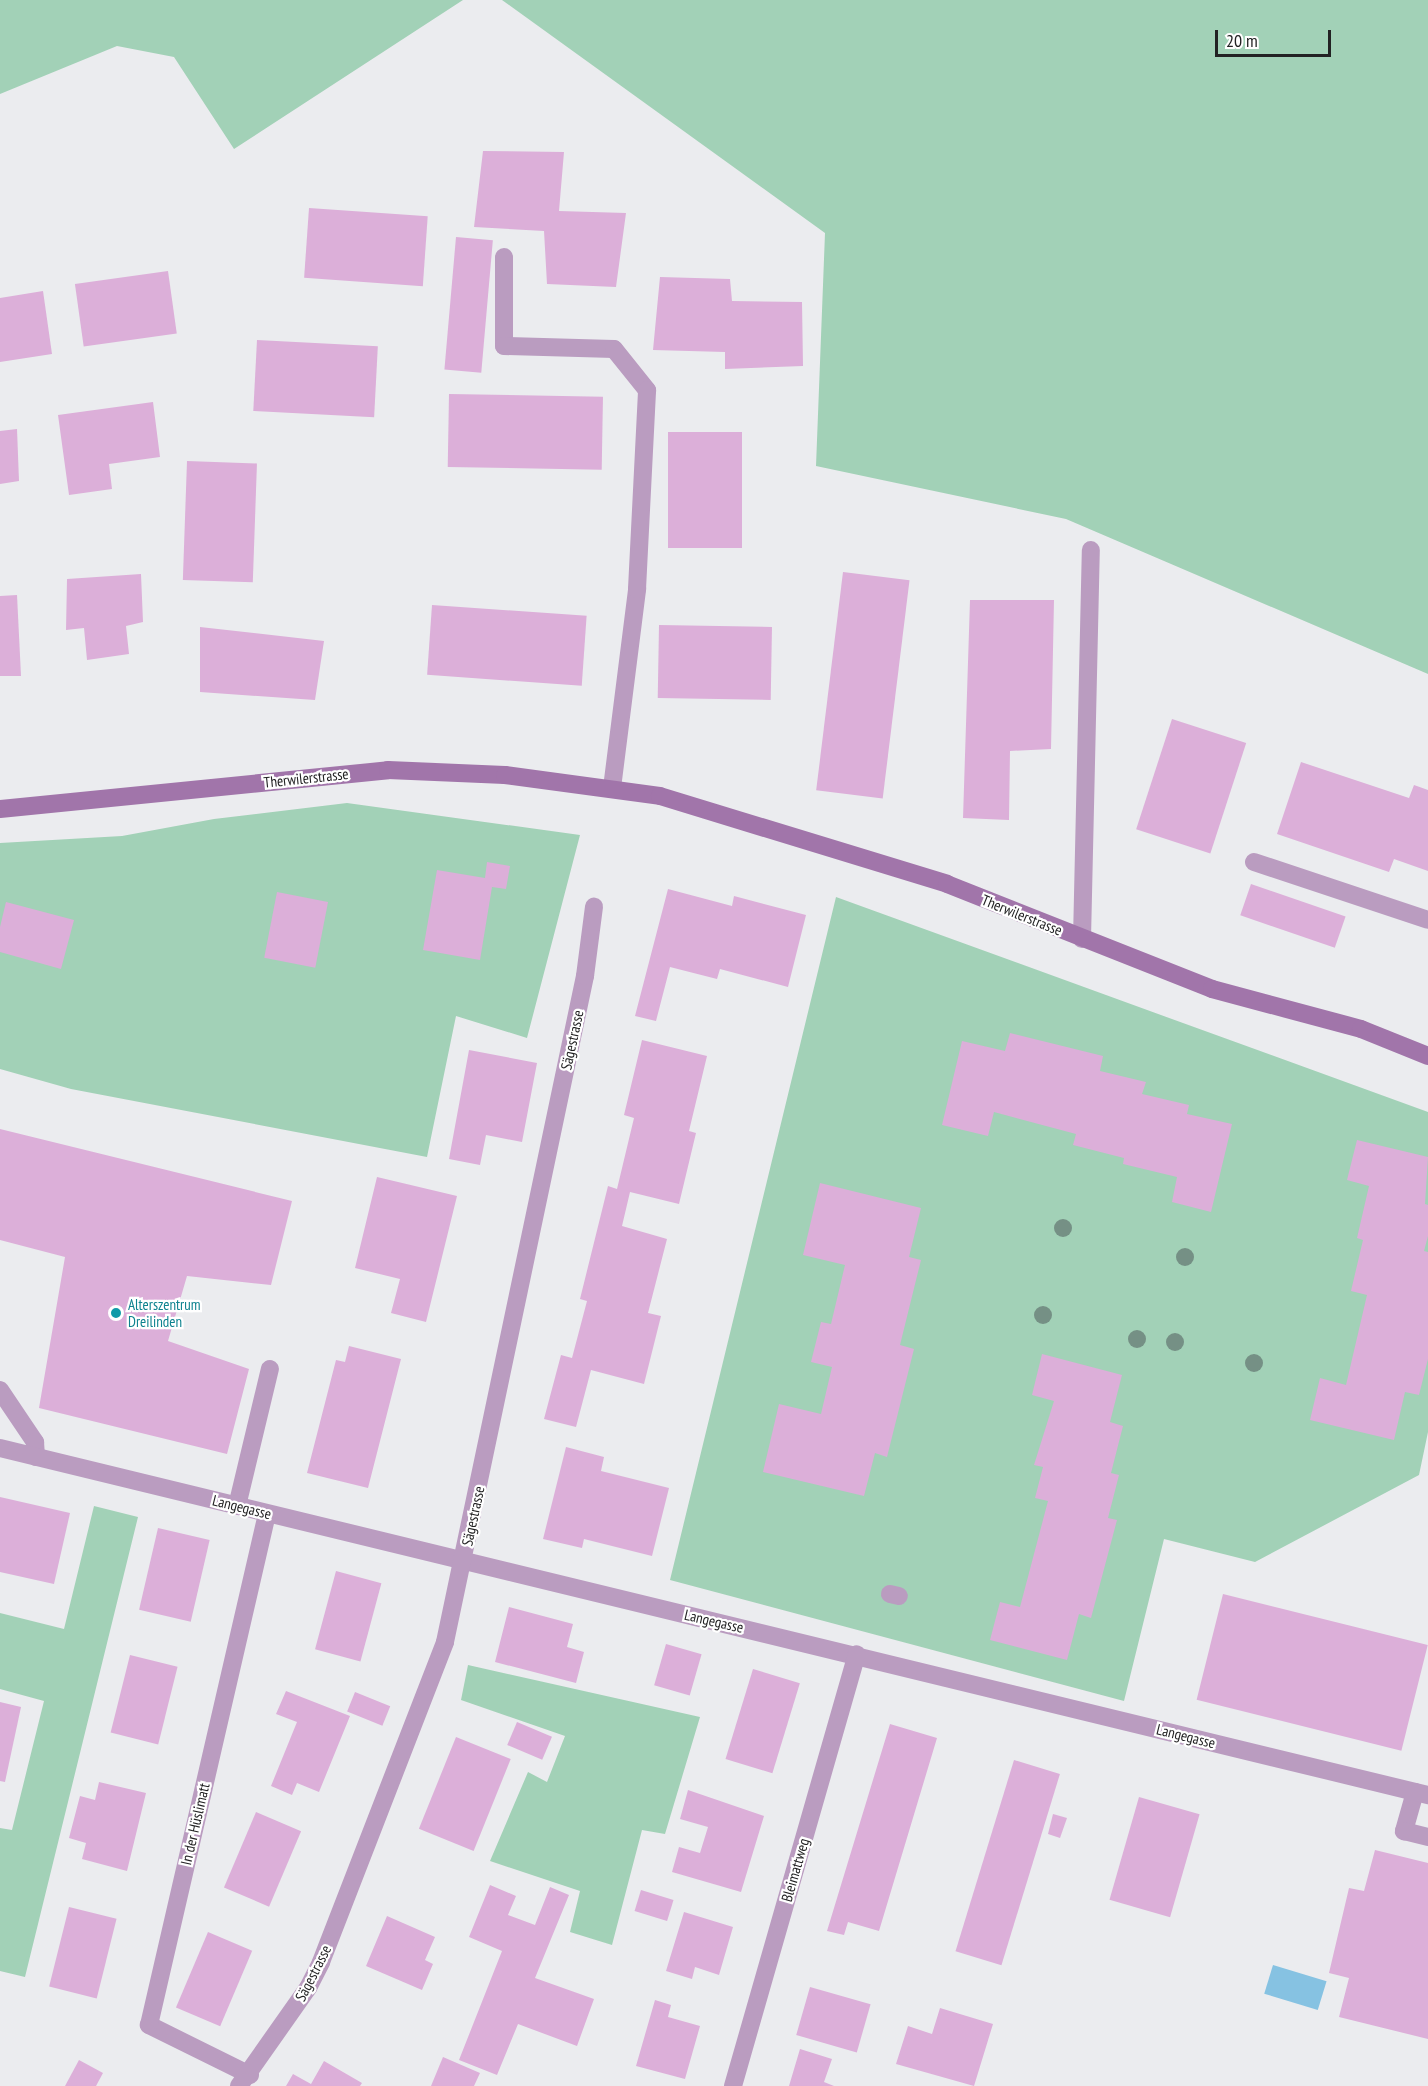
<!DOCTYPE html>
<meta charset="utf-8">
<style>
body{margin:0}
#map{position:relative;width:1428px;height:2086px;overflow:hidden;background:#ebecef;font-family:"PT Sans Narrow",sans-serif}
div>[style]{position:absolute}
.green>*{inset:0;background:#a2d1b7}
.water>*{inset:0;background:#86c2e2;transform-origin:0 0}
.building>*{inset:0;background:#dcafd9;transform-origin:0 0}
.service>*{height:18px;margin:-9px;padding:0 9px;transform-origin:9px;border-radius:9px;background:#ba9cc0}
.minor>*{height:18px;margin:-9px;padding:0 9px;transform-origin:9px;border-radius:9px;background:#ba9cc0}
.secondary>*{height:18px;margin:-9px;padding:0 9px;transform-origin:9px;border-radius:9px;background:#a175aa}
.trees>*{width:18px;height:18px;margin:-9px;border-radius:50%;background:#759085}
.dots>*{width:16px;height:16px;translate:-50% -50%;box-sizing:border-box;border:3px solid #fff;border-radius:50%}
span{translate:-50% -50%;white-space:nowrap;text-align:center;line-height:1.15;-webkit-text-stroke:4.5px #fff;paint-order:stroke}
.street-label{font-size:15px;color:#222223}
.culture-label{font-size:15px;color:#0d838f}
.left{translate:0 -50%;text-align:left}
.scale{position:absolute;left:1215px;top:30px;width:116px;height:27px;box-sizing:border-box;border:3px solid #222223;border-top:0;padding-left:8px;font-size:18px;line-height:21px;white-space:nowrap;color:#222223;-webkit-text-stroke:4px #fff;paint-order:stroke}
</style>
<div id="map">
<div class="green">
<i style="clip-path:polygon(0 0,463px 0,234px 149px,174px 57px,117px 46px,0 94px)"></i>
<i style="clip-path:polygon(502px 0,1428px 0,1428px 674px,1066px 519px,816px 466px,825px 233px)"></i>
<i style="clip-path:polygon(347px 803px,580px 835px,527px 1038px,456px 1016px,427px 1157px,71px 1089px,0 1069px,0 843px,122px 836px,214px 819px)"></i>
<i style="clip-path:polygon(836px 897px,1428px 1112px,1428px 1432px,1419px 1475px,1255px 1562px,1164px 1539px,1124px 1701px,670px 1580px)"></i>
<i style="clip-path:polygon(94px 1506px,138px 1517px,25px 1977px,0 1971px,0 1828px,12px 1830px,44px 1701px,0 1689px,0 1613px,64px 1629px)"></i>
<i style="clip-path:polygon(468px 1665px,700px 1717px,665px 1834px,642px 1830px,612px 1945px,570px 1932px,580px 1891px,490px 1861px,528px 1772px,547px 1782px,565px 1736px,461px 1700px)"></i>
</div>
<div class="water">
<i style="left:1273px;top:1965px;width:56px;height:30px;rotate:17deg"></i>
</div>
<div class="building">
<i style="clip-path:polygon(483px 151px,564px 152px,559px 211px,626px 213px,616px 287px,547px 284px,544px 231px,474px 227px)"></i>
<i style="left:309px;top:208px;width:119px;height:70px;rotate:4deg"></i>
<i style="left:456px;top:237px;width:37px;height:133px;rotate:5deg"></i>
<i style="left:168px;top:271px;width:63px;height:94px;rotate:82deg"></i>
<i style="clip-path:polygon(660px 277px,730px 279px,732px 301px,802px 302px,803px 366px,725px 369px,725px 352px,653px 350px)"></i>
<i style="clip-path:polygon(43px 291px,52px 354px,0 362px,0 298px)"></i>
<i style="left:257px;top:340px;width:121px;height:71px;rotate:3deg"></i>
<i style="left:449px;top:394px;width:154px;height:73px;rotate:1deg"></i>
<i style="clip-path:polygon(153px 402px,160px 457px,109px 464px,112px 489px,69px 495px,58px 415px)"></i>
<i style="clip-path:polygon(17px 429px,19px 481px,0 484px,0 431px)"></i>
<i style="left:668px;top:432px;width:74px;height:116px"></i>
<i style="left:187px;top:461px;width:70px;height:119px;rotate:2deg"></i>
<i style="left:843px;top:572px;width:67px;height:220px;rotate:7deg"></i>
<i style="clip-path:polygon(141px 574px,143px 622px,126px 626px,129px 654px,87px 660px,84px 628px,66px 630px,67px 579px)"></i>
<i style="clip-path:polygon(17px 595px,21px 676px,0 676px,0 596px)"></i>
<i style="clip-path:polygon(970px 600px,1054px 600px,1051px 749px,1010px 751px,1009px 820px,963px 818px)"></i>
<i style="left:432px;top:605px;width:155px;height:70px;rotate:4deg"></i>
<i style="left:659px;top:625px;width:113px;height:73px;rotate:1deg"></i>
<i style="clip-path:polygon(200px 627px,324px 641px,315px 700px,200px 692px)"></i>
<i style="left:1172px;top:719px;width:78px;height:116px;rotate:18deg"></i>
<i style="clip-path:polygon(1301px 762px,1409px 798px,1414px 785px,1428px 790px,1428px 871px,1394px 859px,1389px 872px,1277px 834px)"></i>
<i style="clip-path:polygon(487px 862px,510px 866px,506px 889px,492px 887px,480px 960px,423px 950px,437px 870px,485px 878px)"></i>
<i style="left:1251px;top:884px;width:100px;height:33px;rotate:19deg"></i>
<i style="clip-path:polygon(668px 889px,732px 906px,734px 896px,806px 915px,788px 987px,720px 969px,717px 979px,670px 967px,656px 1021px,635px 1016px)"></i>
<i style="left:277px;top:892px;width:52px;height:67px;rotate:11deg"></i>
<i style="clip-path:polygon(6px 902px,74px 920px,61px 969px,0 952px,0 927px)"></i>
<i style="clip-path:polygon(1010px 1033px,1103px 1056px,1100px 1071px,1146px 1082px,1142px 1094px,1189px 1105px,1187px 1114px,1232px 1124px,1211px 1212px,1172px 1202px,1177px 1177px,1123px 1164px,1124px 1158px,1073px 1145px,1076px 1134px,994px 1112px,988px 1136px,942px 1125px,962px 1041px,1005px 1051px)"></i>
<i style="clip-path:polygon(642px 1040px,707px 1056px,689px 1131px,696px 1133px,679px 1204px,630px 1192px,622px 1226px,667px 1239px,648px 1313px,661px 1316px,644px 1384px,591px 1370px,576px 1427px,544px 1419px,561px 1355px,572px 1358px,587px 1301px,580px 1299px,608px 1186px,617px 1189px,634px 1118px,624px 1115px)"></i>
<i style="clip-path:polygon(469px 1050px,537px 1063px,522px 1142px,486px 1135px,480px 1165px,449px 1159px)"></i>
<i style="clip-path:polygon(0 1129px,292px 1201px,271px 1285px,187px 1276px,168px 1341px,249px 1369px,227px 1454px,39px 1408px,65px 1257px,0 1240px)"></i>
<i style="clip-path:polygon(1357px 1140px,1428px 1157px,1425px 1204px,1428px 1205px,1428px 1236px,1424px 1251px,1428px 1252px,1428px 1359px,1419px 1395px,1405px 1392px,1394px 1440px,1310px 1420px,1320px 1378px,1346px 1385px,1367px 1295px,1351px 1291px,1363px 1240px,1357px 1238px,1369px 1186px,1347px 1180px)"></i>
<i style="clip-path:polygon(377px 1177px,457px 1196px,426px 1322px,391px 1313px,400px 1279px,355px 1268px)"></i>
<i style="clip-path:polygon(820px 1183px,921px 1208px,909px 1257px,921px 1260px,900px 1345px,914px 1349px,887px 1457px,875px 1453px,864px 1496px,763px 1472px,779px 1404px,821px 1414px,832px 1367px,811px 1362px,821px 1322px,831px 1324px,845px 1265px,803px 1255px)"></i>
<i style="clip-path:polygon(349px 1346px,401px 1359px,368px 1488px,307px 1473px,336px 1360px,345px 1362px)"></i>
<i style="clip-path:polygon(1042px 1354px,1122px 1375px,1110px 1422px,1123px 1426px,1111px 1473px,1119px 1475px,1108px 1518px,1117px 1520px,1091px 1618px,1079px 1614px,1067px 1660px,990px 1640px,1000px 1602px,1020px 1607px,1048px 1501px,1035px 1498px,1043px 1467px,1034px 1465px,1054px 1401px,1032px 1395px)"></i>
<i style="clip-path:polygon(566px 1447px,604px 1457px,601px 1471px,669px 1488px,652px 1556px,584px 1539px,582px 1548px,543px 1539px)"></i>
<i style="clip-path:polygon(0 1497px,70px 1513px,54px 1584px,0 1572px)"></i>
<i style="left:158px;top:1528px;width:53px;height:84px;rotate:13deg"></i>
<i style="left:336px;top:1571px;width:47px;height:81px;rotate:15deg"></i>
<i style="left:1223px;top:1594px;width:211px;height:109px;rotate:14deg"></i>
<i style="clip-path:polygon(509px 1607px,573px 1624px,567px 1647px,584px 1652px,576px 1683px,495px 1662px)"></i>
<i style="left:666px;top:1644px;width:37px;height:43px;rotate:16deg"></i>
<i style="left:130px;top:1655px;width:49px;height:80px;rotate:14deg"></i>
<i style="left:753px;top:1669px;width:49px;height:94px;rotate:17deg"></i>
<i style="clip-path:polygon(286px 1691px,350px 1716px,319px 1792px,297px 1783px,292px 1795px,271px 1786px,297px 1722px,276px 1714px)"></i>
<i style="left:355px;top:1692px;width:38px;height:21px;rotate:22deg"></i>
<i style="clip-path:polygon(0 1702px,21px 1707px,5px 1782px,0 1781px)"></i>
<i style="left:517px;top:1722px;width:38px;height:25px;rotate:23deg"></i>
<i style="clip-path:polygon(890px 1724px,937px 1738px,879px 1931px,848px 1922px,844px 1935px,827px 1931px)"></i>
<i style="left:456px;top:1737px;width:59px;height:99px;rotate:22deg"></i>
<i style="left:1014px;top:1760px;width:48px;height:200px;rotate:17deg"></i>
<i style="clip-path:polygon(99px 1782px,146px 1793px,127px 1871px,82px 1859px,86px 1843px,69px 1838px,80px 1796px,95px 1800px)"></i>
<i style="clip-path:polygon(688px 1790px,764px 1816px,741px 1892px,672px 1872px,679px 1847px,700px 1853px,708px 1827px,680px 1819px)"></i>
<i style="left:1139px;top:1797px;width:63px;height:107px;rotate:16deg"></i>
<i style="left:256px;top:1812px;width:49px;height:82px;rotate:23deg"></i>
<i style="clip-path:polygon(1053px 1814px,1067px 1818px,1060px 1838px,1048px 1834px)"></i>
<i style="clip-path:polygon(1375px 1850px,1428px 1863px,1428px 2039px,1339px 2017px,1349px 1978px,1329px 1973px,1349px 1888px,1364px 1891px)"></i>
<i style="clip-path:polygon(490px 1885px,516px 1896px,508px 1915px,535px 1925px,550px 1887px,569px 1895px,535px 1978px,594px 1999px,577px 2046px,518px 2024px,497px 2075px,459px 2060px,502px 1951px,469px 1937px)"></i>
<i style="left:641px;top:1890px;width:34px;height:22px;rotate:17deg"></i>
<i style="left:69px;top:1907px;width:49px;height:82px;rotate:14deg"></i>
<i style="clip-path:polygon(684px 1912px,733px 1927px,719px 1975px,695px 1967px,692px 1979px,666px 1971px)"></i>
<i style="clip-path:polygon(387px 1916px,435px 1937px,425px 1960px,433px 1964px,422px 1990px,366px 1966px)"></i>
<i style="left:208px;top:1932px;width:48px;height:82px;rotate:23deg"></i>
<i style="left:810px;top:1987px;width:63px;height:50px;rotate:16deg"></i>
<i style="clip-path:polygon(655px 2000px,671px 2005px,668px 2017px,700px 2026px,685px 2079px,636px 2066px)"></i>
<i style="clip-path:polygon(940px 2008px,993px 2024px,974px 2086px,896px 2064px,908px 2026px,932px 2034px)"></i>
<i style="clip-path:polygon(800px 2049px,832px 2059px,824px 2082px,834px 2086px,789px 2086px)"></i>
<i style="clip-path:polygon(443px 2057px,480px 2073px,474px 2086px,431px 2086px)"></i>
<i style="clip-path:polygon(79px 2060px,103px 2073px,96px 2086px,65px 2086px)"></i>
<i style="clip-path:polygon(324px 2061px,362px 2083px,360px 2086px,286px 2086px,293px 2074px,311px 2084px)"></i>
</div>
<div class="service">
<i style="left:504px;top:257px;width:89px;rotate:90deg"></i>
<i style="left:504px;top:346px;width:110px;rotate:1.6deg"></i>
<i style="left:614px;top:349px;width:53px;rotate:51.2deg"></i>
<i style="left:1254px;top:862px;width:183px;rotate:18.4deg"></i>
<i style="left:1082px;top:939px;width:389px;rotate:-88.7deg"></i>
<i style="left:0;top:1390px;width:63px;rotate:56.1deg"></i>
<i style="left:35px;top:1442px;width:15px;rotate:86deg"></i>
<i style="left:237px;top:1506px;width:141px;rotate:-76.5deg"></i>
<i style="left:890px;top:1594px;width:9px;rotate:13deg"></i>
<i style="left:1415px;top:1792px;width:41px;rotate:105.8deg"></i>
<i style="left:1404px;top:1831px;width:25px;rotate:14deg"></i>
</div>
<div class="minor">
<i style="left:612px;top:788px;width:201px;rotate:-82.8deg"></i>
<i style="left:637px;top:589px;width:199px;rotate:-87.1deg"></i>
<i style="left:0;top:1448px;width:1470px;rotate:13.66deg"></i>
<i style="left:250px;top:2075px;width:113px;rotate:-153.7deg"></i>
<i style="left:149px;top:2025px;width:524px;rotate:-77deg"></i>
<i style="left:239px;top:2086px;width:120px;rotate:-54.9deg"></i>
<i style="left:308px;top:1988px;width:29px;rotate:-63deg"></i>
<i style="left:321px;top:1962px;width:343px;rotate:-68.8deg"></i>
<i style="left:445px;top:1642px;width:681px;rotate:-78.13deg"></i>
<i style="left:585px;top:976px;width:70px;rotate:-82.6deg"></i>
<i style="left:733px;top:2086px;width:449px;rotate:-74deg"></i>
</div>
<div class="secondary">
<i style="left:0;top:809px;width:390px;rotate:-5.7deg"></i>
<i style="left:388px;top:770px;width:117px;rotate:2.4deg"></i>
<i style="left:505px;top:775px;width:156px;rotate:7.7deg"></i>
<i style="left:660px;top:796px;width:300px;rotate:17deg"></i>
<i style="left:947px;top:884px;width:285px;rotate:21.6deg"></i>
<i style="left:1212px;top:989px;width:154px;rotate:15deg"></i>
<i style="left:1361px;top:1029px;width:72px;rotate:21.9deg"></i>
</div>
<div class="trees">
<i style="left:1063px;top:1228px"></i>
<i style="left:1185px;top:1257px"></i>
<i style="left:1043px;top:1315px"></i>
<i style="left:1137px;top:1339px"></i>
<i style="left:1175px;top:1342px"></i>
<i style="left:1254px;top:1363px"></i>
</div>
<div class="dots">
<i style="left:116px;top:1313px;background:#0f9aa8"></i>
</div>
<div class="street-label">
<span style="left:306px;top:778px;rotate:-6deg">Therwilerstrasse</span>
<span style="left:1022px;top:915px;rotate:22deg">Therwilerstrasse</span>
<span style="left:572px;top:1040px;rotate:-78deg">Sägestrasse</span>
<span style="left:242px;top:1507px;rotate:14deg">Langegasse</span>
<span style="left:473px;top:1516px;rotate:-78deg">Sägestrasse</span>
<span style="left:714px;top:1621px;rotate:13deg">Langegasse</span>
<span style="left:1186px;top:1736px;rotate:14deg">Langegasse</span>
<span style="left:195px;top:1824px;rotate:-77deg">In der Hüslimatt</span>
<span style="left:795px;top:1870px;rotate:-74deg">Bleimattweg</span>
<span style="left:313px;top:1973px;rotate:-63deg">Sägestrasse</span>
</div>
<div class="culture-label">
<span class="left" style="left:128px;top:1313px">Alterszentrum<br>Dreilinden</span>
</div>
<div class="scale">20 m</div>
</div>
